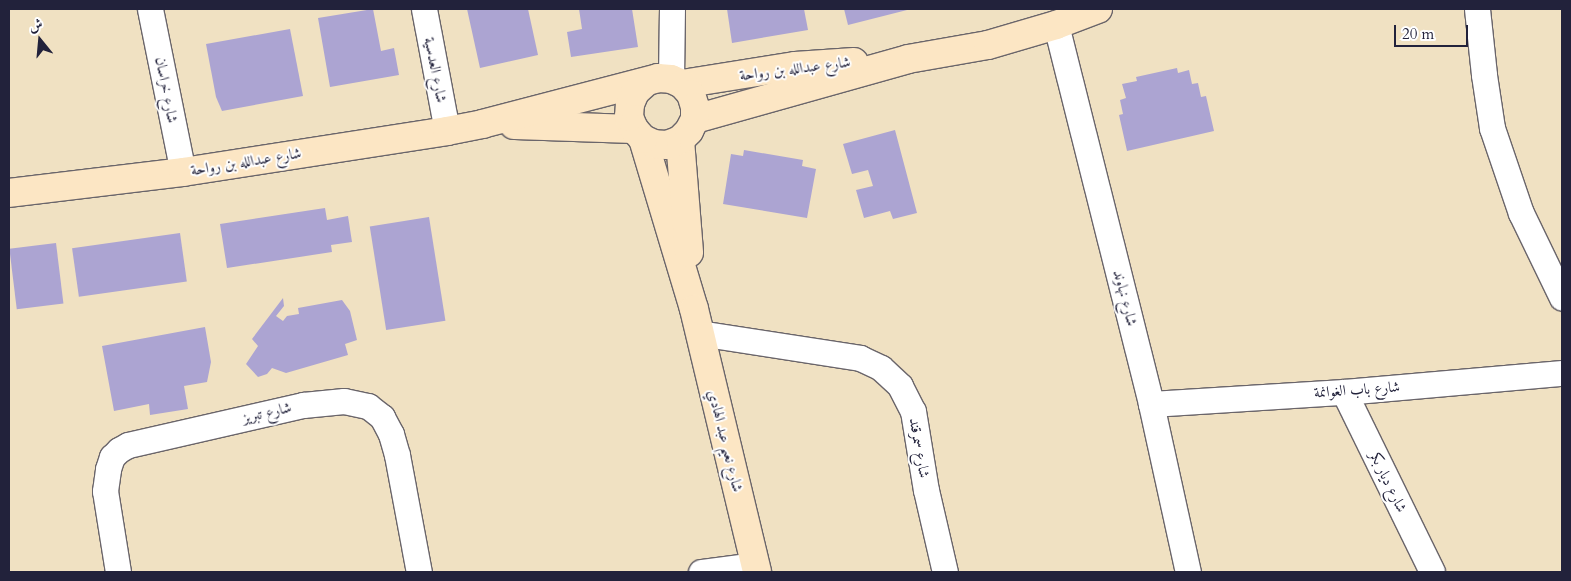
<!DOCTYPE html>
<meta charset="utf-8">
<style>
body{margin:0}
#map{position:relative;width:1571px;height:581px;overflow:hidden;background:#f0e1c2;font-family:Cardo,Amiri,serif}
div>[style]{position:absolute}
.building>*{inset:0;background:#aca4d2;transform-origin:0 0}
.roads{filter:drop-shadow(1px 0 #6a656a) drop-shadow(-1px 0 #6a656a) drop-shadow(0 1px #6a656a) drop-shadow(0 -1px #6a656a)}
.street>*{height:25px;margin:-12.5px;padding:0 12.5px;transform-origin:12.5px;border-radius:12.5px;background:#fff}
.secondary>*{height:28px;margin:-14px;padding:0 14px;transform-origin:14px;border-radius:14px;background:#fce6c4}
span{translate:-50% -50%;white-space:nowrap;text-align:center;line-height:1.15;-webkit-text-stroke:4px #fff;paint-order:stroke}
.street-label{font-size:15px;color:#22223b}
.frame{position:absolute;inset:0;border:10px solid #22223b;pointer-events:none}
.north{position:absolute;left:15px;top:15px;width:50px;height:50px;-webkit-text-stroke:4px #fff;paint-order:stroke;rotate:343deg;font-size:14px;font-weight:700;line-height:20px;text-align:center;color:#22223b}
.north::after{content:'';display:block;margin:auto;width:18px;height:22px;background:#22223b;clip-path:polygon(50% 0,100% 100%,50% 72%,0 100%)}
.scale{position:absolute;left:1394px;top:25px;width:74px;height:22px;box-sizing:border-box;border:2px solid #22223b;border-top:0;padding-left:6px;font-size:15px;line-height:18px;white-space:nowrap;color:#22223b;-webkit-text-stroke:4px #fff;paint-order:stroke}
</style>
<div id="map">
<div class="building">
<i style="clip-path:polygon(373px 9px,381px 51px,394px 48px,399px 75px,330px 87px,318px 18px)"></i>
<i style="clip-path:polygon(467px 9px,528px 9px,538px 55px,480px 68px)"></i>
<i style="clip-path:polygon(579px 9px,632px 9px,638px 47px,571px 57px,567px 32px,582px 29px)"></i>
<i style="clip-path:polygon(727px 9px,804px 9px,808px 30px,732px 43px)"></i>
<i style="clip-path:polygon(844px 9px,911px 9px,848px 25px)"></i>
<i style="clip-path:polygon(290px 29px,303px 96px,222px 111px,216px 97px,206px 44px)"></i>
<i style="clip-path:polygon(1177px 68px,1178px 73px,1189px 70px,1192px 84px,1198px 83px,1201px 97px,1206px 96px,1214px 131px,1127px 151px,1119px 115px,1123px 114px,1120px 100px,1126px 98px,1122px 84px,1137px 81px,1136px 77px)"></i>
<i style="clip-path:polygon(895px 130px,917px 213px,893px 219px,890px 211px,864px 218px,856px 190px,873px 186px,868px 170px,852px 174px,843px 144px)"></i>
<i style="clip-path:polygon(744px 150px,803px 160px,802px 166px,816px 169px,807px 218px,723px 204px,731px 154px,743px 156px)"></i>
<i style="clip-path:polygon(325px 208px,327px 220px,348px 216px,352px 242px,331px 245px,332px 252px,227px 268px,220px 224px)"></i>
<i style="left:429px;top:217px;width:105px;height:60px;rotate:81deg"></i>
<i style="left:180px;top:233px;width:49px;height:109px;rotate:82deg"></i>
<i style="left:56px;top:243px;width:61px;height:47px;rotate:83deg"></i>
<i style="clip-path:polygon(283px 298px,284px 306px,276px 316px,283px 321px,287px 316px,299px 314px,298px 308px,342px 300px,350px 311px,357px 340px,345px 344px,348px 355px,286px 373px,272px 368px,267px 374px,258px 377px,246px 364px,258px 346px,252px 339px)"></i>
<i style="clip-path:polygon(205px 327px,211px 362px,207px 382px,184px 386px,188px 409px,150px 415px,149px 404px,114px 411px,102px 346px)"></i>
</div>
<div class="roads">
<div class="street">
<i style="left:150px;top:9px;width:166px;rotate:78.6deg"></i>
<i style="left:424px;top:9px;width:124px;rotate:79.3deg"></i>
<i style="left:1477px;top:9px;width:66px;rotate:83.9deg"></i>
<i style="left:1484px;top:75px;width:54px;rotate:81.4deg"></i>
<i style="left:1492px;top:128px;width:90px;rotate:71.2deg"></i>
<i style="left:1521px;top:213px;width:94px;rotate:64.2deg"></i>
<i style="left:1056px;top:25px;width:391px;rotate:75.9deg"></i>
<i style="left:1151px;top:404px;width:172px;rotate:77.6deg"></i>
<i style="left:671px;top:79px;width:70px;rotate:-89.2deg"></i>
<i style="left:699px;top:333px;width:163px;rotate:8.8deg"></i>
<i style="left:860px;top:358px;width:23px;rotate:25deg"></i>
<i style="left:881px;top:368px;width:26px;rotate:43deg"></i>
<i style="left:900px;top:386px;width:28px;rotate:63deg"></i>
<i style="left:913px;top:411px;width:80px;rotate:80.7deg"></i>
<i style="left:926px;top:490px;width:84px;rotate:77deg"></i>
<i style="left:1344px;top:392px;width:200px;rotate:63.9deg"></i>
<i style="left:1151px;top:404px;width:193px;rotate:-3.6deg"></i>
<i style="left:1344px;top:392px;width:219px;rotate:-5deg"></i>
<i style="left:118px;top:572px;width:82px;rotate:-99.1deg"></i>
<i style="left:105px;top:491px;width:22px;rotate:-82deg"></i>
<i style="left:108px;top:469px;width:13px;rotate:-72deg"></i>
<i style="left:112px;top:457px;width:10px;rotate:-45deg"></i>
<i style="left:119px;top:450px;width:10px;rotate:-29deg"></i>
<i style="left:128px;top:445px;width:180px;rotate:-12.9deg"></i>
<i style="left:303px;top:405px;width:41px;rotate:-5.6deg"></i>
<i style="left:344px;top:401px;width:25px;rotate:12deg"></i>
<i style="left:368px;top:406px;width:18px;rotate:38deg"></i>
<i style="left:382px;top:417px;width:19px;rotate:62deg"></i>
<i style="left:391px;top:434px;width:22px;rotate:74deg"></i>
<i style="left:397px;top:455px;width:119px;rotate:79.4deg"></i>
<i style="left:701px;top:572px;width:54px;rotate:-7.4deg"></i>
</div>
<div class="secondary">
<i style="left:682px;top:84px;width:114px;rotate:-9.1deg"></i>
<i style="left:795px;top:66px;width:59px;rotate:-3.9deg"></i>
<i style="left:695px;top:119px;width:221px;rotate:-15.7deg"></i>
<i style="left:908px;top:59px;width:81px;rotate:-9.9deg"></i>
<i style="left:988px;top:45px;width:71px;rotate:-16.4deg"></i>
<i style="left:1056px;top:25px;width:45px;rotate:-20.9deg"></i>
<i style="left:514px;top:125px;width:120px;rotate:1.9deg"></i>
<i style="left:643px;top:139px;width:177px;rotate:73.3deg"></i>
<i style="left:694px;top:309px;width:270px;rotate:76.5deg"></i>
<i style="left:680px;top:140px;width:113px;rotate:85.4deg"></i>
<i style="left:9px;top:193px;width:175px;rotate:-6.9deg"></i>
<i style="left:183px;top:172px;width:267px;rotate:-8.8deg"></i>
<i style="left:447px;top:131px;width:36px;rotate:-11deg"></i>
<i style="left:482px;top:124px;width:182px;rotate:-14.6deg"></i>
<i style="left:658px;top:78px;width:13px;rotate:4deg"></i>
<i style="left:671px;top:79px;width:12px;rotate:24deg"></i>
<i style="left:682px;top:84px;width:13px;rotate:48deg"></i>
<i style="left:691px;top:94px;width:14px;rotate:73deg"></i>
<i style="left:695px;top:107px;width:12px;rotate:90deg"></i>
<i style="left:695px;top:119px;width:13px;rotate:117deg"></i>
<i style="left:689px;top:131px;width:13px;rotate:135deg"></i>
<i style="left:680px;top:140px;width:14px;rotate:159deg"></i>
<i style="left:667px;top:145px;width:13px;rotate:-176deg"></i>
<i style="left:654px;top:144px;width:12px;rotate:-156deg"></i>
<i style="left:643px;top:139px;width:13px;rotate:-132deg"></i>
<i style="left:634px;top:129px;width:13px;rotate:-113deg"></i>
<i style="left:629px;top:117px;width:13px;rotate:-86deg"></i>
<i style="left:630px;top:104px;width:13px;rotate:-67deg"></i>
<i style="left:635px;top:92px;width:13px;rotate:-42deg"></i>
</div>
</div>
<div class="street-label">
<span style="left:795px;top:69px;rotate:-7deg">شارع عبدالله بن رواحة</span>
<span style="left:435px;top:70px;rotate:79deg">شارع العدسية</span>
<span style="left:166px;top:90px;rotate:79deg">شارع خراسان</span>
<span style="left:246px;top:162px;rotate:-9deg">شارع عبدالله بن رواحة</span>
<span style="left:1125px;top:298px;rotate:76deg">شارع نهاوند</span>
<span style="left:1357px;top:390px;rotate:-4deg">شارع باب الغوانمة</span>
<span style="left:267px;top:413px;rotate:-13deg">شارع تبريز</span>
<span style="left:725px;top:441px;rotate:76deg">شارع نعيم عبد الهادي</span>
<span style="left:919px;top:448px;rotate:80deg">شارع سمرقند</span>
<span style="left:1388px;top:482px;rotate:64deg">شارع ديار بكر</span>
</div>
<div class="frame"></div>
<div class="north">ش</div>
<div class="scale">20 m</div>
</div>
